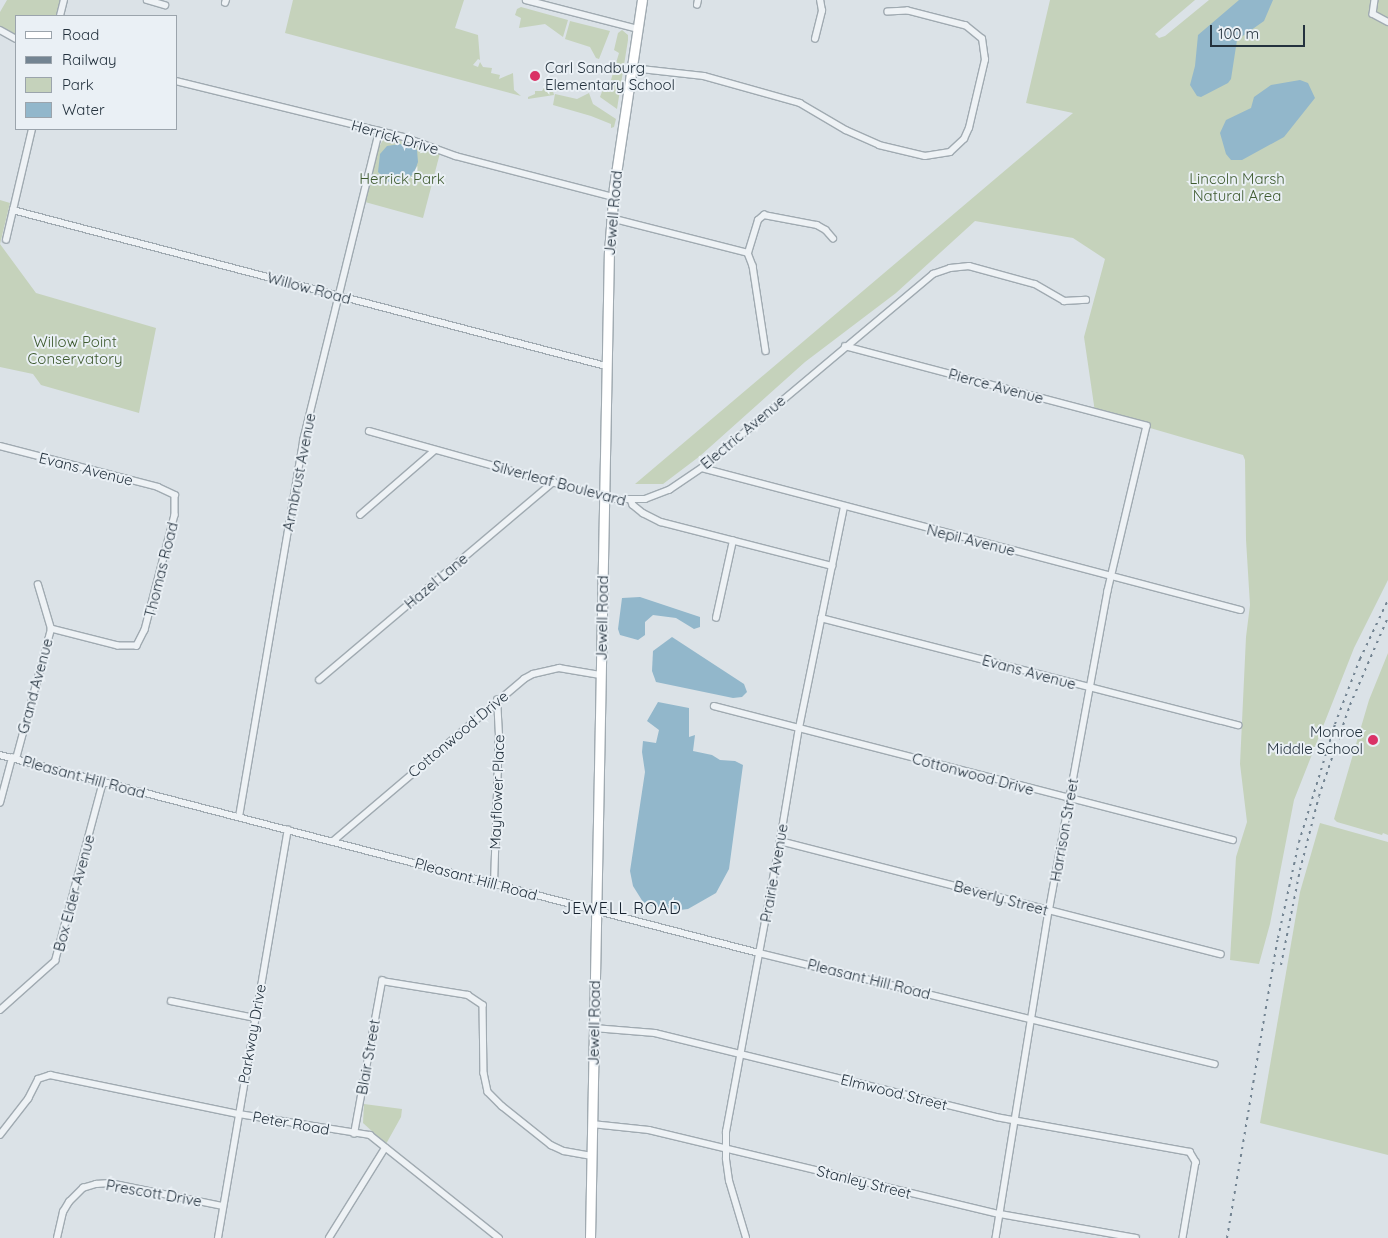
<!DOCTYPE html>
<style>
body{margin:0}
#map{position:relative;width:1388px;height:1238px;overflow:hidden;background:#dbe2e7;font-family:Quicksand,sans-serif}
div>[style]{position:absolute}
.green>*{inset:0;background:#c5d2bb}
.water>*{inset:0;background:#92b7cb}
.roads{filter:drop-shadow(1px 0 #a0aab1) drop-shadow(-1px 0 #a0aab1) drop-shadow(0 1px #a0aab1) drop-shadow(0 -1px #a0aab1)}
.street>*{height:5.5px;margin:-2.75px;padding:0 2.75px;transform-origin:2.75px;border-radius:2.75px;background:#eef2f5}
.secondary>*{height:9px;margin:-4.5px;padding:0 4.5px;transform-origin:4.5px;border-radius:4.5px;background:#fff}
.rail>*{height:2px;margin-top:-1px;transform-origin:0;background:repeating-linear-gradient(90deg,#738492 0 2.5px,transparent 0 7.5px)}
.dots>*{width:14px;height:14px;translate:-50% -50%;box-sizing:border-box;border:2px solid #eaf0f5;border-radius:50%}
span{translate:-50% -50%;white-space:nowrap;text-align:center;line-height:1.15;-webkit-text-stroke:4px #eaf0f5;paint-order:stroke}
.poi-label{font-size:15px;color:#24323e}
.left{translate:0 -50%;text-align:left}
.right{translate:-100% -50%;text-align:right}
.street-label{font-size:15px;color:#24323e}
.park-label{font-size:15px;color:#3f5b30}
.neighbourhood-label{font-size:16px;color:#16222f;letter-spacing:1px}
.legend{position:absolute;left:15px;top:15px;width:162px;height:115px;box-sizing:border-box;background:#eaf0f5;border:1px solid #9ba4ac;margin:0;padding:6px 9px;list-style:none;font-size:15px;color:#24323e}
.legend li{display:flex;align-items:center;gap:10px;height:25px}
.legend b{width:25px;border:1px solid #9ba4ac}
.scale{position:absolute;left:1210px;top:25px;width:95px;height:22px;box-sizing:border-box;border:2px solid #24323e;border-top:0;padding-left:6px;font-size:15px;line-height:18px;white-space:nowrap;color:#24323e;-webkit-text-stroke:4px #eaf0f5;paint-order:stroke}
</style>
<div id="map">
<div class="green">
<i style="clip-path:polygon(7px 0,63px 0,59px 16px,16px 16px,16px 37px,0 29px,0 12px)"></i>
<i style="clip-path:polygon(293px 0,464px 0,455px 28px,478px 35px,480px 60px,478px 59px,473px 65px,478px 67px,480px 62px,483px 67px,492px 68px,491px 73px,500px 75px,499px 79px,513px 73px,514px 90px,521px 96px,285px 33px)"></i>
<i style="clip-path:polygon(1050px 0,1195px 0,1155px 34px,1159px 38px,1165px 36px,1209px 0,1388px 0,1388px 580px,1354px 648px,1294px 800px,1270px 924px,1259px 964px,1230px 960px,1236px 857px,1247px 822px,1240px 764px,1246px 637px,1250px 605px,1246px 540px,1245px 460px,1243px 455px,1095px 412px,1084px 337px,1105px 259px,1073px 238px,975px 221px,896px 293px,805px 362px,700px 456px,663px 484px,635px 484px,1073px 113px,1026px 103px)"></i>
<i style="clip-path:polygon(521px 7px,568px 20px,563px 37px,545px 24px,519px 28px,521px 18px,515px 15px,517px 9px)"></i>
<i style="clip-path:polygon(570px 21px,610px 31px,599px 59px,596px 58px,590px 47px,565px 39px)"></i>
<i style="clip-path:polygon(622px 30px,628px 35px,628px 40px,617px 109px,600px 97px,603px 89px,608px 90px,619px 53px,614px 50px,618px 33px)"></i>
<i style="clip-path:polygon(548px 82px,551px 83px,554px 95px,528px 99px,528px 97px,535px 94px,535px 91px,542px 91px)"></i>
<i style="clip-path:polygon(589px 93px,593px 104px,616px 119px,614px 127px,611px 128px,611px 124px,591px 116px,553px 105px,555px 94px,577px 99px)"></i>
<i style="clip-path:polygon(384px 138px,400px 139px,440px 153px,423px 218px,365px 202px,379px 147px)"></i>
<i style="clip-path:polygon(0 200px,10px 203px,0 244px,36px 293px,156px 328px,139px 413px,41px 385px,33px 374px,0 367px)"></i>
<i style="clip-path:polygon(1388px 653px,1388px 835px,1383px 833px,1382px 835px,1337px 822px,1334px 819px,1369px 700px)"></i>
<i style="clip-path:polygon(1320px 823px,1388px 842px,1388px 1155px,1260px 1123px,1300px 892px)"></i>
<i style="clip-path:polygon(364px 1104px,402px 1109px,401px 1117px,386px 1144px,363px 1123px)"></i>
</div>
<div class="water">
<i style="clip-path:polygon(1239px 0,1273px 0,1264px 21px,1237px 40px,1231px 79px,1228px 83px,1201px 97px,1197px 96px,1190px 85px,1195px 66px,1198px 35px)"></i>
<i style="clip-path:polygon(1300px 80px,1308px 83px,1315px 98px,1284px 137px,1242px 160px,1231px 160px,1226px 154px,1220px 133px,1226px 120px,1251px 108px,1254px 97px,1271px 85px)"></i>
<i style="clip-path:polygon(400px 144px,417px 150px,418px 162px,414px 173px,405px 182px,388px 182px,378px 172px,380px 154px,387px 146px)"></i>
<i style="clip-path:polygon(640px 597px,700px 617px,700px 627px,694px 629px,676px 618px,653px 615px,645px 622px,645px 635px,638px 640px,620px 635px,618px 629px,622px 598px)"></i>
<i style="clip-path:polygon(672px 637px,744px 684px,747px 692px,742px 697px,733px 698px,656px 682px,652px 671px,653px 651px)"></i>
<i style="clip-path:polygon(658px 702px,689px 708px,689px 737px,695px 735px,693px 751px,712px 755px,720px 760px,735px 761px,743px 765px,729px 869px,716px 893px,688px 909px,680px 910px,652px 906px,643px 902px,633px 886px,630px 871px,645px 772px,642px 752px,643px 741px,656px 743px,659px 730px,647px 721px)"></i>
</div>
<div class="roads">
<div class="street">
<i style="left:147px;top:0;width:19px;rotate:16deg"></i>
<i style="left:526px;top:0;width:116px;rotate:14.5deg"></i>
<i style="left:1375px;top:0;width:14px;rotate:98deg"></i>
<i style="left:1373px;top:14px;width:17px;rotate:28deg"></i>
<i style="left:225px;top:3px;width:3px;rotate:-72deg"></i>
<i style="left:697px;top:5px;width:5px;rotate:-79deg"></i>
<i style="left:60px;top:16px;width:16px;rotate:-76deg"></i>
<i style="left:0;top:30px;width:18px;rotate:29deg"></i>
<i style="left:815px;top:39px;width:29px;rotate:-76deg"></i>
<i style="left:822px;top:11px;width:11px;rotate:-100deg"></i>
<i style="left:632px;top:68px;width:72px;rotate:6.3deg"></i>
<i style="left:704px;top:76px;width:100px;rotate:15.7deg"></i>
<i style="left:800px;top:103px;width:53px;rotate:30.4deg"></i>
<i style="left:846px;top:130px;width:36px;rotate:24deg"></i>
<i style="left:879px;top:145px;width:47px;rotate:13.4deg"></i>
<i style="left:925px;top:156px;width:25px;rotate:-9deg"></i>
<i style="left:950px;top:152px;width:19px;rotate:-43deg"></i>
<i style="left:964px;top:139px;width:12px;rotate:-66deg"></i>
<i style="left:969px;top:128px;width:70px;rotate:-76.8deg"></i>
<i style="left:985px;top:60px;width:21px;rotate:-98deg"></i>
<i style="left:982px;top:39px;width:21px;rotate:-141deg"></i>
<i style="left:966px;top:26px;width:60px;rotate:-165.5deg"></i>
<i style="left:908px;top:11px;width:20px;rotate:177deg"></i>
<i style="left:176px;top:81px;width:235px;rotate:13.8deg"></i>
<i style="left:404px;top:137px;width:55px;rotate:20.1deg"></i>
<i style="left:456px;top:156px;width:162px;rotate:14.6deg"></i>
<i style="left:13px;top:210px;width:613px;rotate:14.74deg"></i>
<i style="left:611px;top:218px;width:141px;rotate:14.3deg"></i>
<i style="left:6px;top:240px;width:114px;rotate:-76.8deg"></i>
<i style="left:748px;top:253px;width:34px;rotate:-73deg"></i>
<i style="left:758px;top:220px;width:8px;rotate:-40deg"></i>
<i style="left:764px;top:215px;width:54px;rotate:10.7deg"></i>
<i style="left:817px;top:225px;width:10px;rotate:29deg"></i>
<i style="left:826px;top:230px;width:11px;rotate:49deg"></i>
<i style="left:748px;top:253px;width:14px;rotate:69deg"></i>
<i style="left:753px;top:266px;width:86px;rotate:81.3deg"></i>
<i style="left:845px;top:346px;width:312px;rotate:14.8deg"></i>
<i style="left:1147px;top:426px;width:170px;rotate:103.3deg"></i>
<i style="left:1108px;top:591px;width:325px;rotate:100.4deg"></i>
<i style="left:1049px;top:911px;width:331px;rotate:99.2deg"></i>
<i style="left:369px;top:431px;width:253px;rotate:15.6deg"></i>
<i style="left:613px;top:499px;width:32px"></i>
<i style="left:645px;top:499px;width:26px;rotate:-21deg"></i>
<i style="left:669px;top:490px;width:40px;rotate:-34deg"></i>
<i style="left:702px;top:468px;width:302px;rotate:-40deg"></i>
<i style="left:933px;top:274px;width:18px;rotate:-19deg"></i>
<i style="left:950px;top:268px;width:19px;rotate:-6deg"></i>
<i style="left:969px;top:266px;width:68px;rotate:15.3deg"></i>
<i style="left:1035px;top:284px;width:34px;rotate:30deg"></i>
<i style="left:1064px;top:301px;width:22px;rotate:-3deg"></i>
<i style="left:0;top:446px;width:163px;rotate:14.5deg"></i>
<i style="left:158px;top:487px;width:19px;rotate:25deg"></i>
<i style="left:175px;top:495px;width:20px;rotate:90deg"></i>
<i style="left:175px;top:515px;width:119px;rotate:104.6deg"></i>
<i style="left:145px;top:630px;width:18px;rotate:117deg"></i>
<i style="left:137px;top:646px;width:19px;rotate:180deg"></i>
<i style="left:118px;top:646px;width:69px;rotate:-165.8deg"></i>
<i style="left:702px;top:468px;width:557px;rotate:14.76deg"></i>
<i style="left:631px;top:500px;width:5px;rotate:68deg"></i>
<i style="left:633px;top:505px;width:13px;rotate:39deg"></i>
<i style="left:643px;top:513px;width:20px;rotate:27deg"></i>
<i style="left:661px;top:522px;width:177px;rotate:14.4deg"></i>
<i style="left:360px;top:515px;width:98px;rotate:-40.9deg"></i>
<i style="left:716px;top:618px;width:79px;rotate:-77.6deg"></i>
<i style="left:821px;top:618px;width:431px;rotate:14.4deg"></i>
<i style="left:319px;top:680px;width:307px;rotate:-40.2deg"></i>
<i style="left:714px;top:706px;width:536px;rotate:14.48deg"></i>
<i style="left:0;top:755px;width:784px;rotate:14.62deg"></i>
<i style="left:759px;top:953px;width:469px;rotate:13.7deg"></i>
<i style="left:16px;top:759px;width:135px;rotate:-74.9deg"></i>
<i style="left:51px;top:629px;width:46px;rotate:-106.5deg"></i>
<i style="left:0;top:803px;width:47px;rotate:-75.1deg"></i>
<i style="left:239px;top:817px;width:381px;rotate:-80.3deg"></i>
<i style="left:303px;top:441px;width:319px;rotate:-76.2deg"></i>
<i style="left:780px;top:841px;width:455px;rotate:14.4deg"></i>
<i style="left:332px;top:842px;width:252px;rotate:-40.3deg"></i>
<i style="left:524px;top:679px;width:10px;rotate:-29deg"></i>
<i style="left:533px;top:674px;width:27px;rotate:-13deg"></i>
<i style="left:559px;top:668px;width:43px;rotate:9.5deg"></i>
<i style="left:494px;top:884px;width:148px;rotate:-88.1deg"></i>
<i style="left:499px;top:736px;width:36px;rotate:-93deg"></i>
<i style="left:171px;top:1001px;width:86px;rotate:11.4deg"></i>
<i style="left:0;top:1010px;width:74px;rotate:-41.7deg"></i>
<i style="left:55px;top:961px;width:185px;rotate:-75deg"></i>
<i style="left:594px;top:1028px;width:61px;rotate:4.7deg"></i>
<i style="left:655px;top:1033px;width:351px;rotate:13.8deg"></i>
<i style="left:996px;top:1117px;width:197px;rotate:10.2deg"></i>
<i style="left:1190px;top:1152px;width:12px;rotate:59deg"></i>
<i style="left:1196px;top:1162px;width:77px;rotate:99.7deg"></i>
<i style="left:592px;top:1124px;width:57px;rotate:6deg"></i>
<i style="left:649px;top:1130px;width:361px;rotate:13.5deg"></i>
<i style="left:1000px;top:1214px;width:138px;rotate:10deg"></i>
<i style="left:354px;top:1134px;width:156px;rotate:-79.6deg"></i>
<i style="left:382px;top:981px;width:87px;rotate:9.2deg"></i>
<i style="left:468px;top:995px;width:18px;rotate:34deg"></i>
<i style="left:483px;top:1005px;width:68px;rotate:89.2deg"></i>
<i style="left:484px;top:1073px;width:19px;rotate:78deg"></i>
<i style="left:488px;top:1092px;width:20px;rotate:45deg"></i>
<i style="left:502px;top:1106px;width:63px;rotate:38.5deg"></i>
<i style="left:551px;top:1145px;width:14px;rotate:25deg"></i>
<i style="left:564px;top:1151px;width:28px;rotate:10deg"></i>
<i style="left:0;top:1135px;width:46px;rotate:-52.1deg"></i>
<i style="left:28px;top:1099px;width:22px;rotate:-63deg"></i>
<i style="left:38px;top:1079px;width:13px;rotate:-18deg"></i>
<i style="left:50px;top:1075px;width:193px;rotate:11.7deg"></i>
<i style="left:239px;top:1114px;width:133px;rotate:9.1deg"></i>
<i style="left:370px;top:1135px;width:165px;rotate:38.6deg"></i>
<i style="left:57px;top:1238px;width:27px;rotate:-77deg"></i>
<i style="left:63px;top:1212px;width:12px;rotate:-59deg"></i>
<i style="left:69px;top:1202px;width:20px;rotate:-45deg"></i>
<i style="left:83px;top:1188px;width:14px;rotate:-17deg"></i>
<i style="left:96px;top:1184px;width:14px;rotate:-4deg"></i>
<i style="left:110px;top:1183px;width:115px;rotate:11.5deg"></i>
<i style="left:218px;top:1238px;width:414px;rotate:-80.3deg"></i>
<i style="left:329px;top:1238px;width:106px;rotate:-58.1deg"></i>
<i style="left:746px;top:1238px;width:59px;rotate:-106.6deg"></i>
<i style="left:729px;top:1181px;width:22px;rotate:-98deg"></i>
<i style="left:726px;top:1159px;width:27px;rotate:-90deg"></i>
<i style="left:726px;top:1132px;width:296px;rotate:-79.5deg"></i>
<i style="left:780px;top:841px;width:115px;rotate:-80.5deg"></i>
<i style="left:799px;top:728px;width:226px;rotate:-78.5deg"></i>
</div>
<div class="secondary">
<i style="left:590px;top:1238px;width:986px;rotate:-88.9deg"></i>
<i style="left:609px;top:252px;width:65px;rotate:-85.6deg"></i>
<i style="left:614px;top:187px;width:189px;rotate:-81.5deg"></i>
</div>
</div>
<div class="rail">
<i style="left:1281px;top:965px;width:97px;rotate:-78.7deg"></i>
<i style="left:1300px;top:870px;width:76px;rotate:-75.6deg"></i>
<i style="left:1319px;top:796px;width:96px;rotate:-71.2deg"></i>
<i style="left:1350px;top:705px;width:96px;rotate:-66.6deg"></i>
<i style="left:1227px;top:1238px;width:304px;rotate:-80.4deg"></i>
<i style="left:1278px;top:938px;width:98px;rotate:-77.7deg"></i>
<i style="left:1299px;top:842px;width:123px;rotate:-73deg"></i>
<i style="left:1335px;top:724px;width:70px;rotate:-69deg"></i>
<i style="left:1360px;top:659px;width:65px;rotate:-64.6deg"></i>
</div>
<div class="dots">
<i style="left:535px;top:76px;background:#da3266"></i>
<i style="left:1373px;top:740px;background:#da3266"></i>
</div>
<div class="poi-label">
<span class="left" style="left:545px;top:76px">Carl Sandburg<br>Elementary School</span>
<span class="right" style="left:1363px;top:740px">Monroe<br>Middle School</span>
</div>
<div class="street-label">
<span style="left:395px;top:137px;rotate:16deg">Herrick Drive</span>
<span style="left:613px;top:213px;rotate:-85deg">Jewell Road</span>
<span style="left:309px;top:288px;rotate:15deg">Willow Road</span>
<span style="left:996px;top:386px;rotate:15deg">Pierce Avenue</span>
<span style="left:743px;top:432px;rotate:-40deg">Electric Avenue</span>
<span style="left:86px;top:469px;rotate:14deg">Evans Avenue</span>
<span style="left:299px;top:472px;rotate:-79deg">Armbrust Avenue</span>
<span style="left:559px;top:483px;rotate:15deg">Silverleaf Boulevard</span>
<span style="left:971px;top:540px;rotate:14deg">Nepil Avenue</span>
<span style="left:161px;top:570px;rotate:-76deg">Thomas Road</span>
<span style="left:436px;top:581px;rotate:-40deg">Hazel Lane</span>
<span style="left:602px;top:618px;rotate:-89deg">Jewell Road</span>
<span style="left:1029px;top:672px;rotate:15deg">Evans Avenue</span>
<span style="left:35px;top:686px;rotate:-75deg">Grand Avenue</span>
<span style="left:458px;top:734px;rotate:-40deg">Cottonwood Drive</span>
<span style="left:973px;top:774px;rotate:15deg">Cottonwood Drive</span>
<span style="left:84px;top:777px;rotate:15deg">Pleasant Hill Road</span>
<span style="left:497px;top:792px;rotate:-88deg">Mayflower Place</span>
<span style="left:1064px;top:830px;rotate:-80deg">Harrison Street</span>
<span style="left:774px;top:873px;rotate:-80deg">Prairie Avenue</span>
<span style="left:476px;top:879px;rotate:15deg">Pleasant Hill Road</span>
<span style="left:74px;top:893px;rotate:-75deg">Box Elder Avenue</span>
<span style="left:1001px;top:898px;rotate:15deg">Beverly Street</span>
<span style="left:869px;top:979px;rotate:14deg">Pleasant Hill Road</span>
<span style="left:594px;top:1023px;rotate:-89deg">Jewell Road</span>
<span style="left:252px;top:1034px;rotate:-80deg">Parkway Drive</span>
<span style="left:368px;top:1057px;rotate:-80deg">Blair Street</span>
<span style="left:894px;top:1092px;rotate:14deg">Elmwood Street</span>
<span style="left:291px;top:1123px;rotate:10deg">Peter Road</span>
<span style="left:864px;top:1182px;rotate:14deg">Stanley Street</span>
<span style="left:154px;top:1193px;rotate:10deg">Prescott Drive</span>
</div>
<div class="park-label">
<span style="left:1237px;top:187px">Lincoln Marsh<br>Natural Area</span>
<span style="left:402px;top:179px">Herrick Park</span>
<span style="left:75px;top:350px">Willow Point<br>Conservatory</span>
</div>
<div class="neighbourhood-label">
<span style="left:622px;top:908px">JEWELL ROAD</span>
</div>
<ul class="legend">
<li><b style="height:6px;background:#fff"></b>Road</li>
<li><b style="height:6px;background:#738492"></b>Railway</li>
<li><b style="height:14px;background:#c5d2bb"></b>Park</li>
<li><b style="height:14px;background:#92b7cb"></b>Water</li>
</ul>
<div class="scale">100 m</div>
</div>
